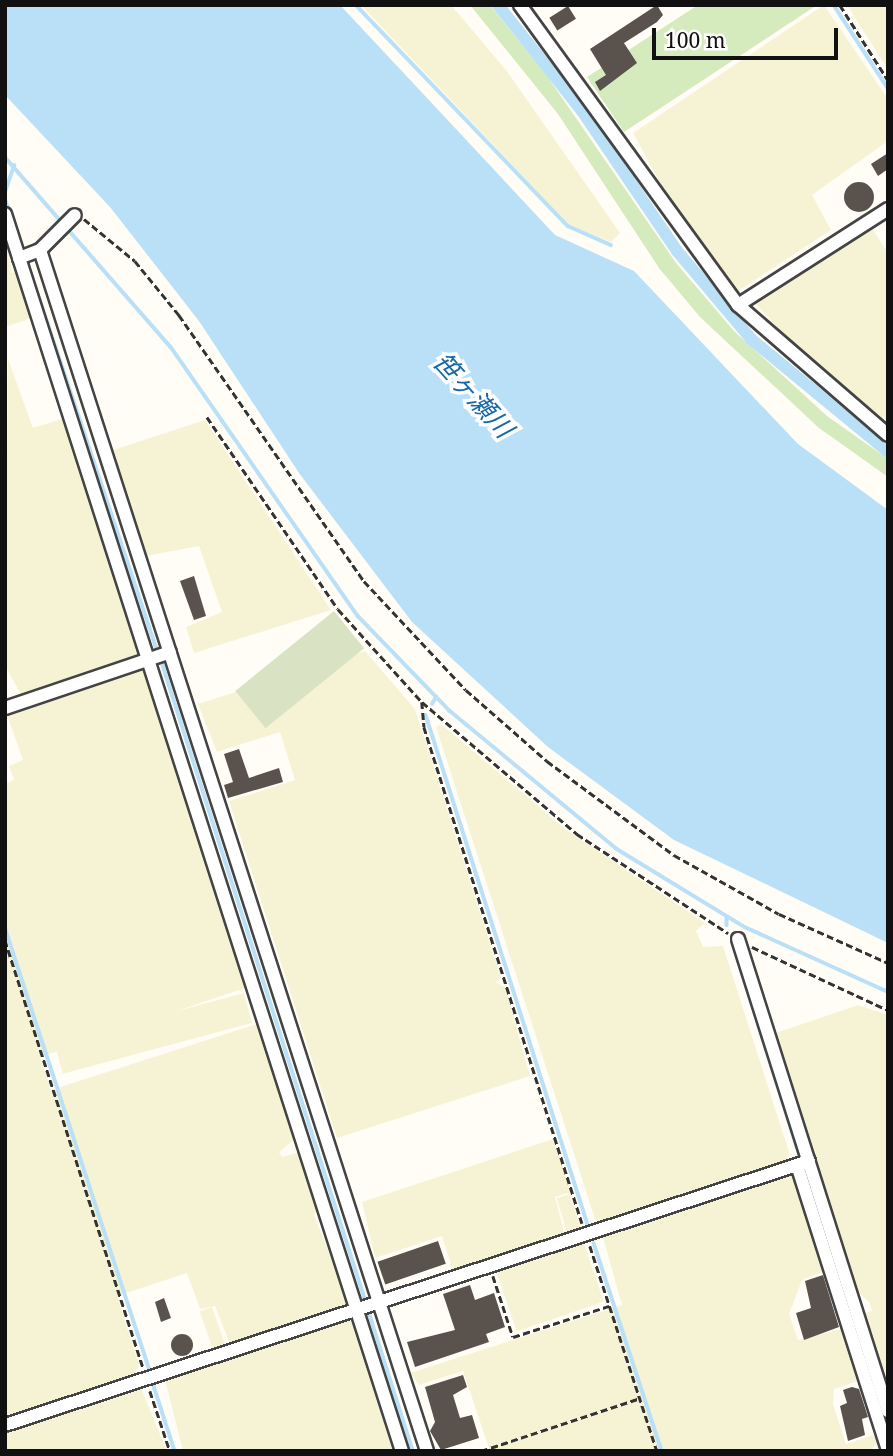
<!DOCTYPE html>
<meta charset="utf-8">
<style>
body{margin:0}
#map{position:relative;width:893px;height:1456px;overflow:hidden;background:#fffdf5;font-family:"Noto Serif","Noto Sans JP",serif}
div>[style]{position:absolute}
.farmland>*{inset:0;background:#f6f3d4;transform-origin:0 0}
.green>*{inset:0;background:#d5ebbd}
.cemetery>*{inset:0;background:#d9e3c4;transform-origin:0 0}
.water>*{inset:0;background:#b9e0f7}
.stream>*{height:3.5px;margin:-1.75px;padding:0 1.75px;transform-origin:1.75px;border-radius:1.75px;background:#b9e0f7}
.canal>*{height:12px;margin:-6px;padding:0 6px;transform-origin:6px;border-radius:6px;background:#b9e0f7}
.building>*{inset:0;background:#5a524d;transform-origin:0 0}
.round{border-radius:50%}
.path>*{height:2.5px;margin-top:-1.25px;transform-origin:0;background:repeating-linear-gradient(90deg,#333 0 7px,transparent 0 10.5px)}
.roads{filter:drop-shadow(2px 0 #444) drop-shadow(-2px 0 #444) drop-shadow(0 2px #444) drop-shadow(0 -2px #444)}
.minor>*{height:12px;margin:-6px;padding:0 6px;transform-origin:6px;border-radius:6px;background:#fff}
span{translate:-50% -50%;white-space:nowrap;text-align:center;line-height:1.15;-webkit-text-stroke:7px #fff;paint-order:stroke}
.water-label{font-size:26px;color:#1768a6;font-style:italic}
.frame{position:absolute;inset:0;border:7px solid #111;pointer-events:none}
.scale{position:absolute;left:652px;top:28px;width:186px;height:32px;box-sizing:border-box;border:4px solid #111;border-top:0;padding-left:9px;font-size:21px;line-height:24px;white-space:nowrap;color:#111;-webkit-text-stroke:5px #fff;paint-order:stroke}
</style>
<div id="map">
<div class="farmland">
<i style="clip-path:polygon(361px 5px,451px 5px,506px 70px,620px 233px,611px 242px,569px 225px)"></i>
<i style="clip-path:polygon(824px 5px,888px 99px,888px 141px,812px 195px,831px 230px,738px 291px,677px 214px,633px 133px)"></i>
<i style="clip-path:polygon(847px 5px,888px 5px,888px 70px)"></i>
<i style="clip-path:polygon(871px 227px,888px 253px,888px 422px,805px 357px,754px 302px)"></i>
<i style="clip-path:polygon(5px 231px,12px 273px,19px 271px,34px 317px,5px 327px)"></i>
<i style="clip-path:polygon(8px 359px,33px 428px,65px 418px,140px 651px,136px 659px,22px 696px,5px 666px)"></i>
<i style="clip-path:polygon(205px 420px,331px 610px,194px 653px,186px 627px,222px 612px,199px 546px,146px 556px,113px 450px)"></i>
<i style="clip-path:polygon(365px 651px,415px 709px,501px 978px,495px 982px,505px 987px,530px 1076px,337px 1138px,229px 801px,295px 780px,280px 732px,217px 752px,198px 704px)"></i>
<i style="clip-path:polygon(144px 666px,245px 988px,40px 1057px,51px 1090px,257px 1024px,295px 1139px,279px 1152px,282px 1157px,301px 1152px,318px 1207px,314px 1215px,348px 1300px,343px 1307px,230px 1344px,215px 1306px,200px 1309px,187px 1273px,117px 1296px,139px 1365px,135px 1374px,5px 1416px,5px 784px,14px 780px,9px 766px,23px 760px,7px 715px)"></i>
<i style="clip-path:polygon(441px 724px,565px 829px,705px 923px,696px 931px,703px 947px,723px 946px,789px 1152px,786px 1162px,600px 1223px,595px 1219px,436px 727px)"></i>
<i style="left:244px;top:993px;width:31px;height:196px;rotate:75deg"></i>
<i style="clip-path:polygon(858px 1005px,888px 1015px,888px 1381px,862px 1314px,872px 1311px,870px 1303px,854px 1288px,770px 1035px)"></i>
<i style="clip-path:polygon(553px 1139px,571px 1192px,555px 1197px,565px 1235px,453px 1271px,442px 1236px,375px 1258px,362px 1202px)"></i>
<i style="clip-path:polygon(789px 1173px,794px 1175px,826px 1270px,802px 1280px,789px 1314px,798px 1340px,842px 1329px,861px 1380px,834px 1389px,833px 1404px,846px 1444px,873px 1435px,878px 1443px,869px 1451px,490px 1451px,463px 1371px,419px 1385px,410px 1373px,622px 1305px,602px 1234px)"></i>
<i style="left:570px;top:1194px;width:38px;height:14px;rotate:73deg"></i>
<i style="left:583px;top:1241px;width:64px;height:92px;rotate:71deg"></i>
<i style="left:212px;top:1307px;width:40px;height:13px;rotate:71deg"></i>
<i style="clip-path:polygon(348px 1320px,355px 1324px,397px 1451px,183px 1451px,165px 1380px)"></i>
<i style="clip-path:polygon(141px 1388px,167px 1451px,5px 1451px,5px 1432px)"></i>
</div>
<div class="green">
<i style="clip-path:polygon(470px 5px,490px 5px,547px 76px,676px 263px,734px 331px,827px 416px,888px 459px,888px 477px,819px 428px,700px 317px,659px 268px,558px 114px)"></i>
<i style="clip-path:polygon(698px 5px,817px 5px,624px 132px,587px 77px)"></i>
</div>
<div class="cemetery">
<i style="left:334px;top:611px;width:48px;height:127px;rotate:51deg"></i>
</div>
<div class="water">
<i style="clip-path:polygon(5px 5px,340px 5px,555px 235px,634px 271px,798px 444px,888px 510px,888px 943px,674px 840px,548px 747px,412px 622px,299px 473px,199px 321px,110px 207px,5px 95px)"></i>
</div>
<div class="stream">
<i style="left:356px;top:5px;width:306px;rotate:46.2deg"></i>
<i style="left:568px;top:226px;width:47px;rotate:23.8deg"></i>
<i style="left:834px;top:5px;width:99px;rotate:57deg"></i>
<i style="left:5px;top:157px;width:252px;rotate:48.9deg"></i>
<i style="left:171px;top:347px;width:328px;rotate:55.2deg"></i>
<i style="left:358px;top:616px;width:131px;rotate:45.9deg"></i>
<i style="left:449px;top:710px;width:218px;rotate:39.6deg"></i>
<i style="left:617px;top:849px;width:150px;rotate:31.4deg"></i>
<i style="left:745px;top:927px;width:157px;rotate:24.4deg"></i>
<i style="left:5px;top:192px;width:28px;rotate:-71deg"></i>
<i style="left:5px;top:199px;width:16px;rotate:68deg"></i>
<i style="left:14px;top:222px;width:453px;rotate:71.5deg"></i>
<i style="left:161px;top:659px;width:675px;rotate:72.32deg"></i>
<i style="left:432px;top:704px;width:8px;rotate:-60deg"></i>
<i style="left:426px;top:715px;width:538px;rotate:72.37deg"></i>
<i style="left:727px;top:917px;width:8px;rotate:90deg"></i>
<i style="left:5px;top:927px;width:464px;rotate:71.9deg"></i>
<i style="left:735px;top:950px;width:222px;rotate:72.5deg"></i>
<i style="left:594px;top:1243px;width:219px;rotate:71.9deg"></i>
<i style="left:368px;top:1309px;width:149px;rotate:72.4deg"></i>
<i style="left:153px;top:1383px;width:71px;rotate:72.1deg"></i>
</div>
<div class="canal">
<i style="left:498px;top:5px;width:135px;rotate:51.6deg"></i>
<i style="left:582px;top:111px;width:169px;rotate:55.8deg"></i>
<i style="left:677px;top:251px;width:115px;rotate:49.9deg"></i>
<i style="left:751px;top:339px;width:178px;rotate:39.5deg"></i>
</div>
<div class="building">
<i style="clip-path:polygon(657px 5px,663px 15px,657px 22px,624px 43px,637px 63px,600px 91px,595px 82px,606px 75px,590px 49px)"></i>
<i style="left:568px;top:6px;width:15px;height:22px;rotate:58deg"></i>
<i style="clip-path:polygon(888px 153px,888px 169px,878px 176px,871px 164px)"></i>
<i class="round" style="left:844px;top:182px;width:30px;height:30px"></i>
<i style="clip-path:polygon(194px 576px,206px 616px,194px 620px,180px 581px)"></i>
<i style="clip-path:polygon(239px 749px,249px 778px,279px 768px,283px 782px,228px 798px,224px 785px,233px 782px,224px 754px)"></i>
<i style="left:438px;top:1241px;width:24px;height:64px;rotate:71deg"></i>
<i style="clip-path:polygon(823px 1275px,839px 1327px,804px 1340px,796px 1313px,811px 1308px,805px 1281px)"></i>
<i style="clip-path:polygon(470px 1285px,475px 1300px,494px 1293px,505px 1327px,486px 1334px,489px 1342px,415px 1367px,407px 1342px,455px 1330px,443px 1294px)"></i>
<i style="clip-path:polygon(164px 1298px,171px 1318px,161px 1322px,155px 1302px)"></i>
<i class="round" style="left:171px;top:1334px;width:22px;height:22px"></i>
<i style="clip-path:polygon(463px 1375px,467px 1387px,453px 1395px,460px 1418px,472px 1415px,479px 1438px,441px 1450px,430px 1431px,435px 1422px,425px 1387px)"></i>
<i style="clip-path:polygon(852px 1387px,859px 1389px,868px 1417px,862px 1419px,865px 1435px,848px 1441px,840px 1406px,847px 1403px,843px 1390px)"></i>
</div>
<div class="path">
<i style="left:840px;top:5px;width:89px;rotate:57.4deg"></i>
<i style="left:84px;top:219px;width:66px;rotate:39.5deg"></i>
<i style="left:135px;top:261px;width:70px;rotate:50.8deg"></i>
<i style="left:179px;top:315px;width:324px;rotate:55.2deg"></i>
<i style="left:364px;top:581px;width:149px;rotate:46.9deg"></i>
<i style="left:466px;top:690px;width:108px;rotate:41.2deg"></i>
<i style="left:547px;top:761px;width:158px;rotate:36.5deg"></i>
<i style="left:674px;top:855px;width:120px;rotate:29.3deg"></i>
<i style="left:779px;top:914px;width:120px;rotate:24.2deg"></i>
<i style="left:207px;top:417px;width:232px;rotate:55.7deg"></i>
<i style="left:338px;top:609px;width:125px;rotate:47.9deg"></i>
<i style="left:422px;top:702px;width:204px;rotate:40.4deg"></i>
<i style="left:577px;top:834px;width:181px;rotate:33.3deg"></i>
<i style="left:422px;top:702px;width:25px;rotate:85deg"></i>
<i style="left:424px;top:727px;width:521px;rotate:72.33deg"></i>
<i style="left:5px;top:940px;width:450px;rotate:72.1deg"></i>
<i style="left:752px;top:947px;width:150px;rotate:24.9deg"></i>
<i style="left:590px;top:1246px;width:216px;rotate:71.9deg"></i>
<i style="left:493px;top:1276px;width:64px;rotate:71.8deg"></i>
<i style="left:513px;top:1337px;width:101px;rotate:-17.9deg"></i>
<i style="left:150px;top:1391px;width:63px;rotate:71.6deg"></i>
<i style="left:481px;top:1451px;width:168px;rotate:-18.4deg"></i>
</div>
<div class="roads">
<div class="minor">
<i style="left:520px;top:5px;width:371px;rotate:54deg"></i>
<i style="left:738px;top:305px;width:198px;rotate:40.9deg"></i>
<i style="left:5px;top:214px;width:1299px;rotate:72.21deg"></i>
<i style="left:40px;top:250px;width:1262px;rotate:72.14deg"></i>
<i style="left:19px;top:258px;width:22px;rotate:-21deg"></i>
<i style="left:40px;top:250px;width:49px;rotate:-45deg"></i>
<i style="left:738px;top:305px;width:178px;rotate:-32.6deg"></i>
<i style="left:5px;top:708px;width:174px;rotate:-18.7deg"></i>
<i style="left:738px;top:939px;width:495px;rotate:72.4deg"></i>
<i style="left:797px;top:1165px;width:300px;rotate:72.3deg"></i>
<i style="left:5px;top:1425px;width:846px;rotate:-18.18deg"></i>
</div>
</div>
<div class="water-label">
<span style="left:473px;top:395px;rotate:48deg">笹ヶ瀬川</span>
</div>
<div class="frame"></div>
<div class="scale">100 m</div>
</div>
